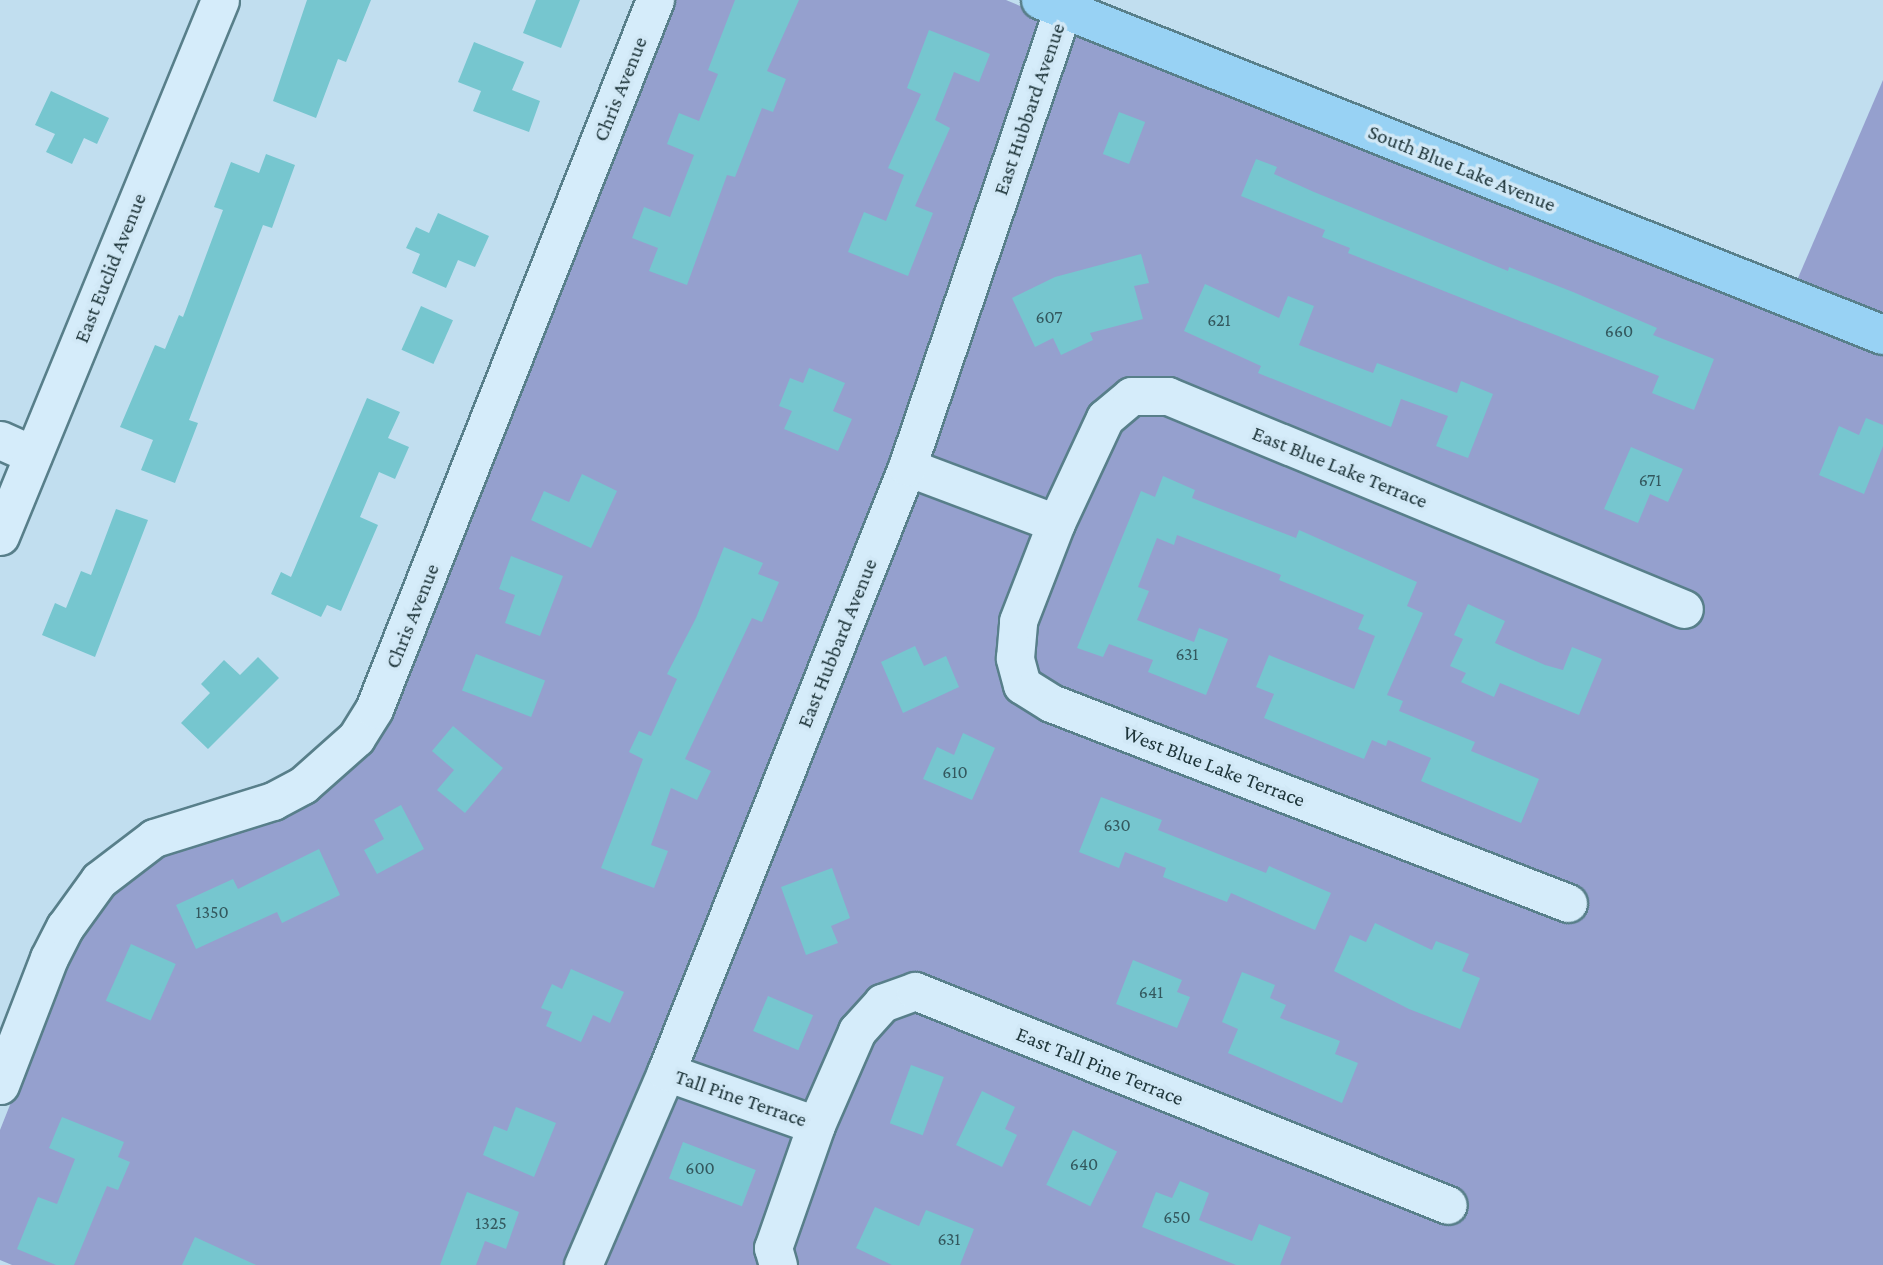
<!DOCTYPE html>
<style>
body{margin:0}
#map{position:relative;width:1883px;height:1265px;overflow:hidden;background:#c1deef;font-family:"Crimson Pro",serif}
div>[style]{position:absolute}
.green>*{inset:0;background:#95a0ce}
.building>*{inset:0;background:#76c6cf;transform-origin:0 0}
.roads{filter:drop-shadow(2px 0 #587f8a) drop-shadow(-2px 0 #587f8a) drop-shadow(0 2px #587f8a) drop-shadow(0 -2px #587f8a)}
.minor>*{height:37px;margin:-18.5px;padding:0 18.5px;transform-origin:18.5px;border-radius:18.5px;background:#d5ecfa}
.major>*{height:38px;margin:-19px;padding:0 19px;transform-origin:19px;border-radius:19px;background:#98d2f4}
span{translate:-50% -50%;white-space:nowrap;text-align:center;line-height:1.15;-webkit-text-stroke:7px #d1e8f6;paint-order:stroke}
.number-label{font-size:18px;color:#33585e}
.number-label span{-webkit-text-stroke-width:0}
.street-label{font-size:21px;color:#1d3439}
</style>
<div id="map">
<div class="green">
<i style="clip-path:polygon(670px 0,1006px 0,1044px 16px,893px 461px,651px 1066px,566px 1265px,12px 1265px,0 1260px,0 1130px,78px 934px,112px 890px,148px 859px,345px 770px)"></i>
<i style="clip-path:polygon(1073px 28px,1883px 350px,1883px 1265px,794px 1265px,789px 1249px,831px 1130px,871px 1039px,892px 1015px,916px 1007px,1457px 1224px,1467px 1199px,920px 979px,807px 1107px,686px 1064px,917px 485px,1037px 530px,1003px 618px,1046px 716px,1578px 922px,1587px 896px,1057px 691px,1035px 677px,1030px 658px,1033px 625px,1071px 529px,1118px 427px,1139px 410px,1167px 410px,1693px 628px,1704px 603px,1174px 383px,1130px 382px,1047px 505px,927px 459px)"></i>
<i style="clip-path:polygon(1883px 80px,1883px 320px,1795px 285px)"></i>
<i style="clip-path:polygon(675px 1090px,797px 1132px,762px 1265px,600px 1265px)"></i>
</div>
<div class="building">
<i style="clip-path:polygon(307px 0,371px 0,346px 62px,338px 59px,316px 118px,273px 101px)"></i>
<i style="clip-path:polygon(536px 0,580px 0,561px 48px,523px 33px)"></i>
<i style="clip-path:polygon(735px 0,799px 0,767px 71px,786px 79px,773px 112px,762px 108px,735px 177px,727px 175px,687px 285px,649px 271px,658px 248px,632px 238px,644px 207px,670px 217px,694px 155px,667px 144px,679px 113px,699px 121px,718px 74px,708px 70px)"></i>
<i style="clip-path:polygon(929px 30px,990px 54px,979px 82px,954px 72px,935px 120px,950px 128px,915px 206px,933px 213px,908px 276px,848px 252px,864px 212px,886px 221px,904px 175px,888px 168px,921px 94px,907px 88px)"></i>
<i style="clip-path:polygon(474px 42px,524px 62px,512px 90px,540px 101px,529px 132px,473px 111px,481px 91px,458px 82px)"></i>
<i style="clip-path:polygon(51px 91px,109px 118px,97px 144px,84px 138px,72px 164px,46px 152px,55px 134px,35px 125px)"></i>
<i style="left:1119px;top:112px;width:28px;height:45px;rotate:21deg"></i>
<i style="clip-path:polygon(266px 154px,295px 165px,272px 228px,263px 225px,189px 420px,198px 423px,175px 483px,141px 470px,153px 440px,120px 427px,155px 345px,165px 349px,179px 315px,183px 317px,223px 210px,214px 207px,231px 162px,259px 173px)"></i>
<i style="clip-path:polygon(1256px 159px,1277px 167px,1274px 174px,1314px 192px,1508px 271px,1509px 267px,1573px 292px,1657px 328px,1653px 335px,1714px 359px,1694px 410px,1652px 393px,1659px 376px,1348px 253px,1350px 248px,1322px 237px,1325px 230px,1241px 196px)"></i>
<i style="clip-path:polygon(438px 213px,489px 236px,475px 267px,458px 260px,446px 288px,412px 273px,420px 254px,406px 248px,416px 227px,429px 233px)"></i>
<i style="clip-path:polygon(1141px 254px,1149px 283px,1134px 286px,1143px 319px,1090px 333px,1093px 340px,1061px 355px,1053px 338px,1035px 347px,1012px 298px,1055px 277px)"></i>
<i style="clip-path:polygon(1205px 284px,1279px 318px,1288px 296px,1314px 306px,1299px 345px,1373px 373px,1377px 363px,1457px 393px,1461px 381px,1493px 394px,1468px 458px,1436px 446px,1448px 416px,1401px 399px,1391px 427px,1258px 373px,1261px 366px,1184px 331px)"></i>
<i style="left:421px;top:306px;width:35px;height:48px;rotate:24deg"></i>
<i style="clip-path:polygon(809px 368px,845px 383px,833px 411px,852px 419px,838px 451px,784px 429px,792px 411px,779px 406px,790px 378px,803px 383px)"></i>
<i style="clip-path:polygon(367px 398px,400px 412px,388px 438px,409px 447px,395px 479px,379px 472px,360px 517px,378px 525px,341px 611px,327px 605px,321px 617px,271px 594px,281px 572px,291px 577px)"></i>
<i style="clip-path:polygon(1866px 418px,1883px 425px,1883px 446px,1864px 494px,1819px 475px,1839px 426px,1859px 435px)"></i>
<i style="clip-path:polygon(1631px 447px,1683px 469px,1668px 502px,1650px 494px,1638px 523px,1604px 509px)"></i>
<i style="clip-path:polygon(582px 474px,617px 491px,591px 548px,531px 520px,544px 491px,569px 502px)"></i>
<i style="clip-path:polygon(1163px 476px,1195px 490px,1192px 498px,1296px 538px,1299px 530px,1417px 582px,1407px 606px,1423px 613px,1387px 695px,1403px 701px,1399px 711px,1475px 742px,1471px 751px,1539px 779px,1521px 823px,1421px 781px,1431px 758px,1388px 740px,1386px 746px,1372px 740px,1364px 759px,1264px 718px,1274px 694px,1256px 687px,1269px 655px,1354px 689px,1375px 636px,1358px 629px,1364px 615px,1279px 580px,1281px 575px,1177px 535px,1174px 545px,1157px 538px,1138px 587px,1149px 591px,1137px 620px,1194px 642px,1199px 628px,1228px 639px,1206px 695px,1148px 672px,1153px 660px,1109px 644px,1103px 657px,1077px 648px,1141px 491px,1155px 497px)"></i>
<i style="clip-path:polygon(116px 509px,148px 520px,95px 657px,42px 635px,55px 603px,66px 608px,81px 571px,91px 575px)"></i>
<i style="clip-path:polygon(724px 547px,763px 563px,758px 574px,779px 582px,762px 622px,752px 618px,685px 759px,711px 771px,697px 800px,671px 788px,651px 845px,668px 851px,654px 888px,601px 868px,643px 759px,629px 752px,639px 731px,651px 736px,677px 679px,667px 674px,696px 618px)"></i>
<i style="clip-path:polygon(511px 556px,563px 576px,540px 636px,505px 623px,515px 595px,499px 589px)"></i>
<i style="clip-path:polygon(1468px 604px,1505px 621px,1495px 643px,1545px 665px,1563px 670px,1572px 647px,1602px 659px,1579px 715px,1500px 683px,1494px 697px,1461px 682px,1466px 673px,1450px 666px,1463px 639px,1454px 635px)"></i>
<i style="clip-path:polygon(915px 646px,924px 666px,946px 656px,959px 687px,903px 713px,881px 662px)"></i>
<i style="left:476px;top:654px;width:74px;height:39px;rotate:21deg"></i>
<i style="clip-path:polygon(258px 657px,279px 678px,208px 749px,181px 723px,210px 693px,201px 684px,224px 660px,240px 675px)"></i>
<i style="clip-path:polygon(453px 726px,503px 768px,465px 813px,437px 790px,454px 770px,432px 751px)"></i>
<i style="clip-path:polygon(963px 733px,995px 748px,972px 800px,923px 779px,937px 747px,954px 755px)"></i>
<i style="clip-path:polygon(1101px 797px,1162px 820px,1158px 830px,1266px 873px,1269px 866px,1331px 893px,1315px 930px,1231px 893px,1227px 902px,1163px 877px,1166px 868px,1125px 852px,1119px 868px,1079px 852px)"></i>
<i style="clip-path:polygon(401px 805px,424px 849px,377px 874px,364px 850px,384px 839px,374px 820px)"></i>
<i style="clip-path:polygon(319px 849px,340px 895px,282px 923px,277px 912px,196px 949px,176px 905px,233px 879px,238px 889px)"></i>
<i style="clip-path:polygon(832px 868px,850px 918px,831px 926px,838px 943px,806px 955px,781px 887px)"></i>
<i style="clip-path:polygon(1375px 923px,1432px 950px,1436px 941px,1469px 954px,1462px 971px,1480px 978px,1460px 1029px,1409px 1009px,1334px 971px,1350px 935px,1366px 942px)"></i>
<i style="left:131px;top:944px;width:49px;height:62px;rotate:24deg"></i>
<i style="clip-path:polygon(1133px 960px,1182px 980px,1177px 992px,1190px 997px,1177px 1028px,1116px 1004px)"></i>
<i style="clip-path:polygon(571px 969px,624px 992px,610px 1023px,593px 1015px,581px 1042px,546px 1026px,552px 1012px,541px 1008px,552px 984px,562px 989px)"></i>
<i style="clip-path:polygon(1242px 972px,1275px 985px,1270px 998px,1286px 1005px,1280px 1018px,1340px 1041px,1335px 1054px,1358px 1063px,1342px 1103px,1228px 1053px,1238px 1029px,1222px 1022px)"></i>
<i style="left:768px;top:996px;width:49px;height:38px;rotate:23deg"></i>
<i style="left:911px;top:1065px;width:35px;height:62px;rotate:20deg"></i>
<i style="clip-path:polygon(982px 1091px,1015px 1107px,1005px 1129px,1017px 1135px,1002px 1167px,956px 1145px)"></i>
<i style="clip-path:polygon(516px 1107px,556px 1123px,534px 1177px,483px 1155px,494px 1126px,507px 1131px)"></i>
<i style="clip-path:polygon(62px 1117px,124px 1142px,118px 1157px,130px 1162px,118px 1190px,107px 1186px,74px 1265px,56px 1265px,17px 1249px,38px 1197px,57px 1204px,75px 1159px,49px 1148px)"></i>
<i style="left:1073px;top:1130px;width:49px;height:61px;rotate:26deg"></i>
<i style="left:683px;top:1142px;width:78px;height:39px;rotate:21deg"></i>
<i style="clip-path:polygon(1180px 1181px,1209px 1193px,1199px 1220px,1252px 1241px,1259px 1224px,1291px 1237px,1280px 1265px,1236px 1265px,1142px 1227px,1156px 1192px,1172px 1198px)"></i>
<i style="clip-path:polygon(467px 1192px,519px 1212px,506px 1249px,485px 1241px,476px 1265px,440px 1265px)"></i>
<i style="clip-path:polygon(875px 1207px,919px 1226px,926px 1210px,974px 1229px,960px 1265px,892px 1265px,856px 1248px)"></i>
<i style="clip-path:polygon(195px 1237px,256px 1265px,182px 1265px)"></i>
</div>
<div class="roads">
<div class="minor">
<i style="left:0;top:440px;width:36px;rotate:24deg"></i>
<i style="left:907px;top:467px;width:159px;rotate:20.6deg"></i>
<i style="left:0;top:536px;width:579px;rotate:-67.68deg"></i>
<i style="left:1568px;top:903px;width:554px;rotate:-158.85deg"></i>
<i style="left:1051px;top:703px;width:34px;rotate:-148deg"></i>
<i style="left:1022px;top:685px;width:28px;rotate:-105deg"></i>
<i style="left:1015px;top:658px;width:37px;rotate:-85deg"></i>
<i style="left:1018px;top:621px;width:105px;rotate:-68.8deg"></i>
<i style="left:1056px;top:523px;width:116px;rotate:-65deg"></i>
<i style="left:1105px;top:418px;width:34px;rotate:-40deg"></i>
<i style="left:1131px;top:396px;width:37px"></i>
<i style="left:1168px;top:396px;width:558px;rotate:22.43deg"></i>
<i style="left:666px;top:1072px;width:159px;rotate:19.5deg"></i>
<i style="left:0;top:1085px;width:136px;rotate:-68.9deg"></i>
<i style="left:49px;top:958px;width:35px;rotate:-63deg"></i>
<i style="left:65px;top:927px;width:58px;rotate:-54.1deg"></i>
<i style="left:99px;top:880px;width:69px;rotate:-37.4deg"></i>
<i style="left:154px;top:838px;width:125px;rotate:-17.3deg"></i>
<i style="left:273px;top:801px;width:34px;rotate:-28deg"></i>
<i style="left:303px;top:785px;width:71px;rotate:-41.6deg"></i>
<i style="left:356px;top:738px;width:34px;rotate:-58deg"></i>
<i style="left:374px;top:709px;width:763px;rotate:-68.38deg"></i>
<i style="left:583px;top:1265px;width:210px;rotate:-66.7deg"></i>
<i style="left:666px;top:1072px;width:651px;rotate:-68.28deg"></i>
<i style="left:907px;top:467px;width:484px;rotate:-71.2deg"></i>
<i style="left:778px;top:1265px;width:18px;rotate:-106deg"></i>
<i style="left:773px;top:1248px;width:130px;rotate:-70.7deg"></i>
<i style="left:816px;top:1125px;width:103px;rotate:-66.4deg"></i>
<i style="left:857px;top:1031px;width:38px;rotate:-48deg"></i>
<i style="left:882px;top:1003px;width:35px;rotate:-20deg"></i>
<i style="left:915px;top:991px;width:574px;rotate:21.88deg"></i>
</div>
<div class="major">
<i style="left:1041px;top:0;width:906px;rotate:21.7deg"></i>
</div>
</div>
<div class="number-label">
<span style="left:1049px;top:317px">607</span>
<span style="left:1219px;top:320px">621</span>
<span style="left:1619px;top:331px">660</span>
<span style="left:1650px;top:480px">671</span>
<span style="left:1187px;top:654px">631</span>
<span style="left:955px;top:772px">610</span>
<span style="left:1117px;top:825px">630</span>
<span style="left:212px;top:912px">1350</span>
<span style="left:1151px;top:992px">641</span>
<span style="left:1084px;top:1164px">640</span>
<span style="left:700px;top:1168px">600</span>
<span style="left:1177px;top:1217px">650</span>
<span style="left:491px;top:1223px">1325</span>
<span style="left:949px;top:1239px">631</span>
</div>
<div class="street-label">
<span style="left:620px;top:89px;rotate:-68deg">Chris Avenue</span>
<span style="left:1029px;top:109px;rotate:-71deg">East Hubbard Avenue</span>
<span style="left:1462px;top:168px;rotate:22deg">South Blue Lake Avenue</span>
<span style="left:110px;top:268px;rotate:-68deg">East Euclid Avenue</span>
<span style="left:1340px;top:467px;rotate:22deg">East Blue Lake Terrace</span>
<span style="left:412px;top:616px;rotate:-68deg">Chris Avenue</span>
<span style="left:837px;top:643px;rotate:-68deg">East Hubbard Avenue</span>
<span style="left:1214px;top:766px;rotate:21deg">West Blue Lake Terrace</span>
<span style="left:1100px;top:1066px;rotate:22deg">East Tall Pine Terrace</span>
<span style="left:741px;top:1098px;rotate:19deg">Tall Pine Terrace</span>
</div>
</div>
